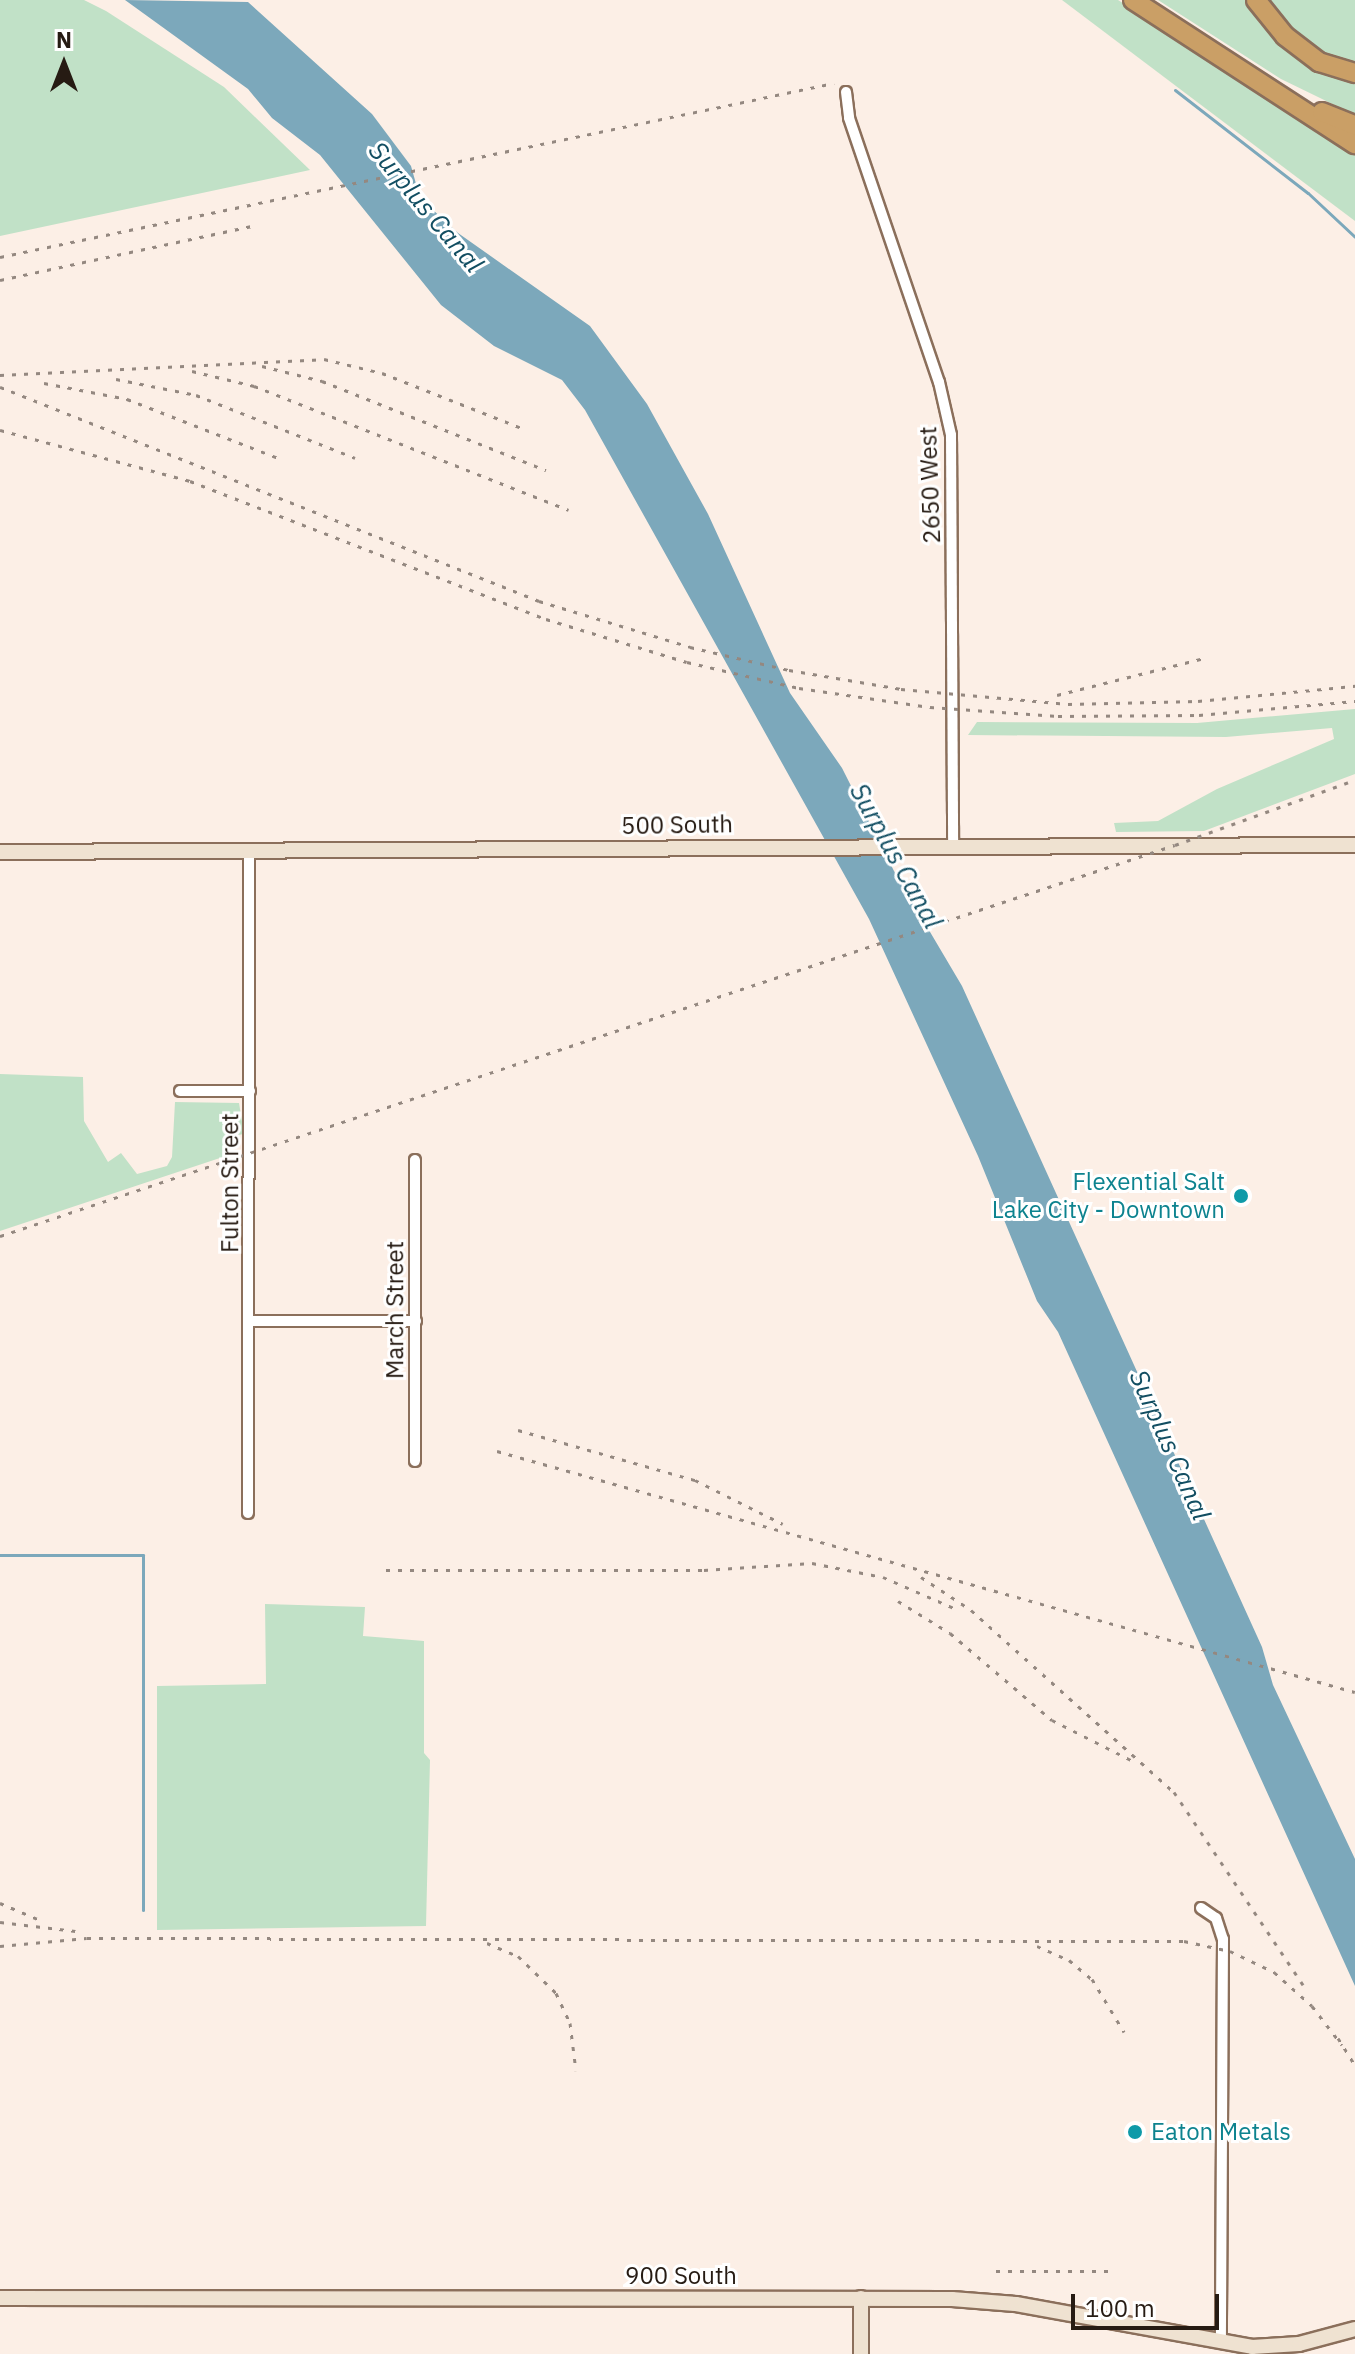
<!DOCTYPE html>
<style>
body{margin:0}
#map{position:relative;width:1355px;height:2354px;overflow:hidden;background:#fcefe6;font-family:"IBM Plex Sans",sans-serif}
div>[style]{position:absolute}
.green>*{inset:0;background:#c1e1c7}
.water>*{inset:0;background:#7ca8bb}
.stream>*{height:3px;margin:-1.5px;padding:0 1.5px;transform-origin:1.5px;border-radius:1.5px;background:#7ca8bb}
.roads{filter:drop-shadow(2px 0 #8b6f5b) drop-shadow(-2px 0 #8b6f5b) drop-shadow(0 2px #8b6f5b) drop-shadow(0 -2px #8b6f5b)}
.street>*{height:10px;margin:-5px;padding:0 5px;transform-origin:5px;border-radius:5px;background:#fff}
.secondary>*{height:14px;margin:-7px;padding:0 7px;transform-origin:7px;border-radius:7px;background:#efe2d1}
.highway>*{height:18px;margin:-9px;padding:0 9px;transform-origin:9px;border-radius:9px;background:#ca9f66}
.rail>*{height:3px;margin-top:-1.5px;transform-origin:0;background:repeating-linear-gradient(90deg,#948880 0 4px,transparent 0 12px)}
.dots>*{width:22px;height:22px;translate:-50% -50%;box-sizing:border-box;border:4px solid #fff;border-radius:50%}
span{translate:-50% -50%;white-space:nowrap;text-align:center;line-height:1.15;-webkit-text-stroke:6px #fff;paint-order:stroke}
.street-label{font-size:24px;color:#261b13}
.culture-label{font-size:24px;color:#0d838f}
.right{translate:-100% -50%;text-align:right}
.left{translate:0 -50%;text-align:left}
.water-label{font-size:26px;color:#124e62;font-style:italic}
.north{position:absolute;left:24px;top:24px;width:80px;height:80px;-webkit-text-stroke:6px #fff;paint-order:stroke;rotate:0deg;font-size:22px;font-weight:700;line-height:32px;text-align:center;color:#261b13}
.north::after{content:'';display:block;margin:auto;width:28px;height:36px;background:#261b13;clip-path:polygon(50% 0,100% 100%,50% 72%,0 100%)}
.scale{position:absolute;left:1071px;top:2294px;width:148px;height:36px;box-sizing:border-box;border:4px solid #261b13;border-top:0;padding-left:10px;font-size:24px;line-height:28px;white-space:nowrap;color:#261b13;-webkit-text-stroke:6px #fff;paint-order:stroke}
</style>
<div id="map">
<div class="green">
<i style="clip-path:polygon(0 0,84px 0,106px 11px,224px 87px,310px 170px,0 236px)"></i>
<i style="clip-path:polygon(1062px 0,1118px 0,1350px 147px,1355px 151px,1355px 221px)"></i>
<i style="clip-path:polygon(1158px 0,1246px 0,1260px 24px,1297px 56px,1355px 80px,1355px 115px,1281px 79px)"></i>
<i style="clip-path:polygon(1260px 0,1355px 0,1355px 68px,1310px 50px)"></i>
<i style="clip-path:polygon(1355px 709px,1355px 774px,1204px 831px,1116px 832px,1114px 823px,1158px 821px,1217px 789px,1334px 739px,1332px 728px,1226px 737px,968px 735px,977px 722px,1197px 723px)"></i>
<i style="clip-path:polygon(0 1074px,83px 1077px,84px 1121px,108px 1162px,121px 1153px,137px 1174px,167px 1166px,172px 1157px,175px 1102px,239px 1103px,244px 1134px,232px 1136px,229px 1155px,0 1231px)"></i>
<i style="clip-path:polygon(265px 1604px,365px 1607px,363px 1636px,424px 1641px,424px 1753px,430px 1760px,426px 1926px,157px 1930px,157px 1686px,266px 1684px)"></i>
</div>
<div class="water">
<i style="clip-path:polygon(125px 0,248px 2px,372px 114px,411px 166px,420px 198px,458px 233px,590px 326px,647px 404px,708px 514px,790px 693px,842px 768px,894px 871px,962px 986px,1262px 1647px,1273px 1685px,1355px 1859px,1355px 1986px,1058px 1332px,1037px 1301px,978px 1156px,869px 919px,585px 410px,562px 380px,494px 346px,441px 305px,320px 155px,272px 118px,248px 89px)"></i>
</div>
<div class="stream">
<i style="left:1175px;top:90px;width:168px;rotate:37.8deg"></i>
<i style="left:1308px;top:193px;width:64px;rotate:43.1deg"></i>
<i style="left:0;top:1555px;width:143px"></i>
<i style="left:143px;top:1555px;width:355px;rotate:90deg"></i>
</div>
<div class="roads">
<div class="street">
<i style="left:846px;top:92px;width:26px;rotate:83deg"></i>
<i style="left:849px;top:118px;width:279px;rotate:71.2deg"></i>
<i style="left:939px;top:382px;width:54px;rotate:77.2deg"></i>
<i style="left:951px;top:435px;width:410px;rotate:89.7deg"></i>
<i style="left:180px;top:1091px;width:70px"></i>
<i style="left:250px;top:1321px;width:166px"></i>
<i style="left:415px;top:1461px;width:301px;rotate:-90deg"></i>
<i style="left:248px;top:1513px;width:661px;rotate:-89.91deg"></i>
<i style="left:1201px;top:1908px;width:18px;rotate:34deg"></i>
<i style="left:1216px;top:1918px;width:22px;rotate:72deg"></i>
<i style="left:1223px;top:1939px;width:404px;rotate:90.3deg"></i>
</div>
<div class="secondary">
<i style="left:0;top:852px;width:1355px;rotate:-0.3deg"></i>
<i style="left:0;top:2298px;width:952px;rotate:0.06deg"></i>
<i style="left:952px;top:2299px;width:64px;rotate:4.5deg"></i>
<i style="left:1016px;top:2304px;width:240px;rotate:10.3deg"></i>
<i style="left:1252px;top:2347px;width:47px;rotate:-3.7deg"></i>
<i style="left:1299px;top:2344px;width:58px;rotate:-15deg"></i>
<i style="left:861px;top:2298px;width:56px;rotate:90deg"></i>
</div>
<div class="highway">
<i style="left:1133px;top:0;width:265px;rotate:33deg"></i>
<i style="left:1256px;top:0;width:46px;rotate:51.1deg"></i>
<i style="left:1285px;top:36px;width:43px;rotate:37.4deg"></i>
<i style="left:1319px;top:62px;width:38px;rotate:17deg"></i>
<i style="left:1322px;top:112px;width:35px;rotate:22deg"></i>
</div>
</div>
<div class="rail">
<i style="left:0;top:257px;width:852px;rotate:-11.78deg"></i>
<i style="left:0;top:280px;width:262px;rotate:-12.1deg"></i>
<i style="left:262px;top:366px;width:62px;rotate:14deg"></i>
<i style="left:322px;top:381px;width:241px;rotate:21.7deg"></i>
<i style="left:192px;top:371px;width:64px;rotate:13.6deg"></i>
<i style="left:254px;top:386px;width:338px;rotate:21.5deg"></i>
<i style="left:0;top:375px;width:324px;rotate:-2.8deg"></i>
<i style="left:324px;top:359px;width:60px;rotate:13.6deg"></i>
<i style="left:382px;top:373px;width:153px;rotate:21.5deg"></i>
<i style="left:116px;top:379px;width:82px;rotate:11.3deg"></i>
<i style="left:196px;top:395px;width:171px;rotate:21.6deg"></i>
<i style="left:44px;top:383px;width:85px;rotate:10.9deg"></i>
<i style="left:127px;top:399px;width:162px;rotate:21.3deg"></i>
<i style="left:0;top:387px;width:580px;rotate:21.65deg"></i>
<i style="left:539px;top:601px;width:158px;rotate:16.9deg"></i>
<i style="left:690px;top:647px;width:102px;rotate:13.1deg"></i>
<i style="left:789px;top:670px;width:114px;rotate:9.6deg"></i>
<i style="left:901px;top:689px;width:168px;rotate:5.1deg"></i>
<i style="left:1068px;top:704px;width:130px;rotate:-1.3deg"></i>
<i style="left:1198px;top:701px;width:158px;rotate:-5.5deg"></i>
<i style="left:0;top:430px;width:197px;rotate:15deg"></i>
<i style="left:190px;top:481px;width:382px;rotate:21.2deg"></i>
<i style="left:546px;top:619px;width:147px;rotate:17deg"></i>
<i style="left:687px;top:662px;width:115px;rotate:13.1deg"></i>
<i style="left:799px;top:688px;width:132px;rotate:8.3deg"></i>
<i style="left:930px;top:707px;width:128px;rotate:4deg"></i>
<i style="left:1058px;top:716px;width:141px;rotate:-0.4deg"></i>
<i style="left:1199px;top:715px;width:157px;rotate:-5.1deg"></i>
<i style="left:1057px;top:695px;width:152px;rotate:-14.1deg"></i>
<i style="left:0;top:1236px;width:1238px;rotate:-18.41deg"></i>
<i style="left:1175px;top:845px;width:191px;rotate:-19.9deg"></i>
<i style="left:518px;top:1430px;width:184px;rotate:15.8deg"></i>
<i style="left:695px;top:1480px;width:98px;rotate:26.6deg"></i>
<i style="left:497px;top:1451px;width:891px;rotate:15.69deg"></i>
<i style="left:386px;top:1570px;width:318px"></i>
<i style="left:704px;top:1570px;width:108px;rotate:-3.7deg"></i>
<i style="left:812px;top:1563px;width:72px;rotate:11.2deg"></i>
<i style="left:883px;top:1577px;width:77px;rotate:23.6deg"></i>
<i style="left:921px;top:1577px;width:60px;rotate:33.4deg"></i>
<i style="left:971px;top:1610px;width:273px;rotate:41.9deg"></i>
<i style="left:1174px;top:1792px;width:239px;rotate:56.2deg"></i>
<i style="left:898px;top:1601px;width:61px;rotate:31.6deg"></i>
<i style="left:950px;top:1633px;width:134px;rotate:40.5deg"></i>
<i style="left:1052px;top:1720px;width:89px;rotate:26.9deg"></i>
<i style="left:0;top:1903px;width:43px;rotate:23deg"></i>
<i style="left:0;top:1922px;width:76px;rotate:6.8deg"></i>
<i style="left:487px;top:1943px;width:34px;rotate:23deg"></i>
<i style="left:518px;top:1956px;width:53px;rotate:44.2deg"></i>
<i style="left:556px;top:1993px;width:33px;rotate:65deg"></i>
<i style="left:570px;top:2023px;width:48px;rotate:82.9deg"></i>
<i style="left:0;top:1946px;width:87px;rotate:-5.3deg"></i>
<i style="left:87px;top:1938px;width:1097px;rotate:0.16deg"></i>
<i style="left:1184px;top:1941px;width:47px;rotate:12.3deg"></i>
<i style="left:1230px;top:1951px;width:49px;rotate:25.5deg"></i>
<i style="left:1274px;top:1972px;width:51px;rotate:41.8deg"></i>
<i style="left:1312px;top:2006px;width:49px;rotate:52.4deg"></i>
<i style="left:1037px;top:1946px;width:35px;rotate:24deg"></i>
<i style="left:1069px;top:1960px;width:30px;rotate:40deg"></i>
<i style="left:1092px;top:1979px;width:62px;rotate:58.9deg"></i>
<i style="left:1338px;top:2038px;width:32px;rotate:58deg"></i>
<i style="left:996px;top:2271px;width:114px"></i>
</div>
<div class="dots">
<i style="left:1241px;top:1196px;background:#0f9aa8"></i>
<i style="left:1135px;top:2132px;background:#0f9aa8"></i>
</div>
<div class="street-label">
<span style="left:930px;top:485px;rotate:-92deg">2650 West</span>
<span style="left:677px;top:825px;rotate:-1deg">500 South</span>
<span style="left:230px;top:1183px;rotate:-90deg">Fulton Street</span>
<span style="left:395px;top:1310px;rotate:-90deg">March Street</span>
<span style="left:681px;top:2276px">900 South</span>
</div>
<div class="culture-label">
<span class="right" style="left:1225px;top:1196px">Flexential Salt<br>Lake City - Downtown</span>
<span class="left" style="left:1151px;top:2132px">Eaton Metals</span>
</div>
<div class="water-label">
<span style="left:426px;top:207px;rotate:50deg">Surplus Canal</span>
<span style="left:896px;top:856px;rotate:61deg">Surplus Canal</span>
<span style="left:1170px;top:1445px;rotate:66deg">Surplus Canal</span>
</div>
<div class="north">N</div>
<div class="scale">100 m</div>
</div>
